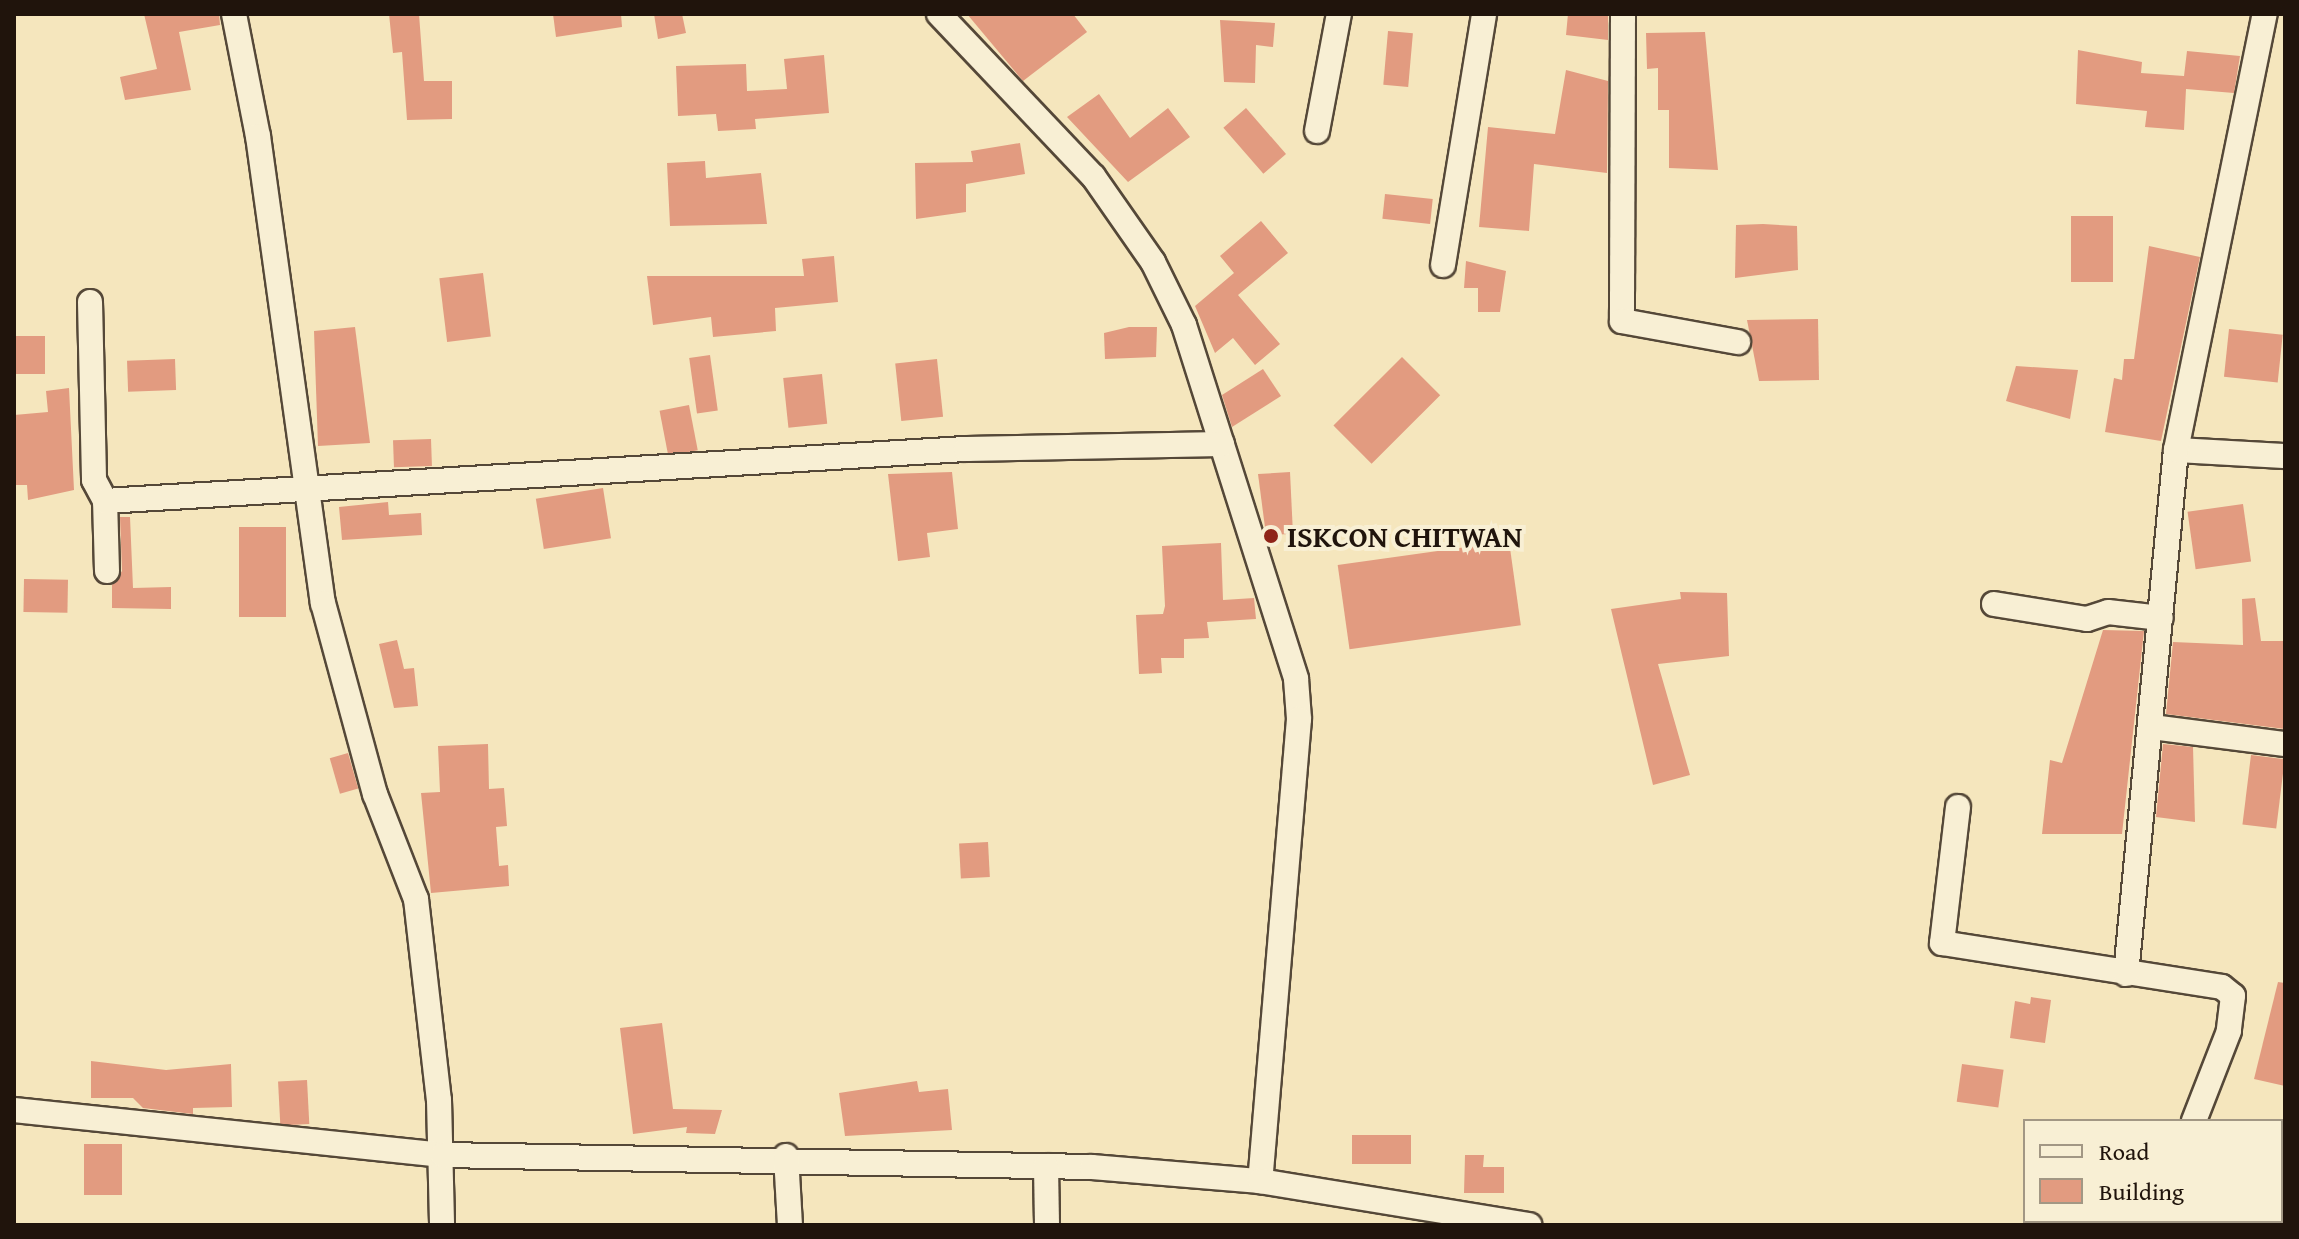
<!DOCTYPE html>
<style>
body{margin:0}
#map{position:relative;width:2299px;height:1239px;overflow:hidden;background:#f5e6bd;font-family:"Gentium Book Plus",serif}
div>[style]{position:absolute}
.building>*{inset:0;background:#e29b80;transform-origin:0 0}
.roads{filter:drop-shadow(2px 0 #554838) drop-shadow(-2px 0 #554838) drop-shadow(0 2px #554838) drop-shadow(0 -2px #554838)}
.minor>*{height:24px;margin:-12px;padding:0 12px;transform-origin:12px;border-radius:12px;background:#f8efd4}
.dots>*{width:22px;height:22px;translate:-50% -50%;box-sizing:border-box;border:4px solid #f8efd4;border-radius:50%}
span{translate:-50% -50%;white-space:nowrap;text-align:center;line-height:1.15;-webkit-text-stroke:8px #f8efd4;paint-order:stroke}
.poi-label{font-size:30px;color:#20140c;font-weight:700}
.left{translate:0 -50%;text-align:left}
.frame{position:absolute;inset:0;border:16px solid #20140c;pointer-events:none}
.legend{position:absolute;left:2023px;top:1119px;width:260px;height:104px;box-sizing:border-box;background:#f8efd4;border:2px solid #a29784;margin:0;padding:10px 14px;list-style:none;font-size:24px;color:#20140c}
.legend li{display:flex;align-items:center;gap:16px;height:40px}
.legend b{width:40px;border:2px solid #a29784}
</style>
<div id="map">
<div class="building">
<i style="clip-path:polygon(144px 14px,219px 14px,220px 25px,179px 32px,191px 90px,125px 100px,120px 77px,157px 69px)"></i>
<i style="clip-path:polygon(389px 14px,419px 14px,424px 81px,452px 81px,452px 119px,407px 120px,402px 52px,393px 53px)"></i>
<i style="clip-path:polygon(553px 14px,621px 14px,622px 27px,556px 37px)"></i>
<i style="clip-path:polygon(654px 14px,682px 14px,686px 33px,658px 39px)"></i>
<i style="clip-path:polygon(967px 14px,1073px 14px,1087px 32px,1023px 81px)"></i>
<i style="clip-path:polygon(1568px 14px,1608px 14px,1608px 40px,1566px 35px)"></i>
<i style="clip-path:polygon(1220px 20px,1275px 23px,1273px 47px,1256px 45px,1255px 83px,1224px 82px)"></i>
<i style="left:1388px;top:31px;width:25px;height:54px;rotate:5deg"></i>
<i style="clip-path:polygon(1705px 32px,1718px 170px,1669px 168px,1669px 110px,1658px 110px,1658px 68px,1647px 69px,1646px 33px)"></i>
<i style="clip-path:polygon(2078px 50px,2142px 62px,2141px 73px,2184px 76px,2187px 51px,2240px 56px,2234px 93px,2186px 89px,2184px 130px,2145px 127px,2147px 111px,2076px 104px)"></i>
<i style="clip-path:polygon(824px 55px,829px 113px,755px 119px,756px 129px,718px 131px,716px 114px,678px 116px,676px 66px,746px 64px,747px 91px,787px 89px,784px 59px)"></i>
<i style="clip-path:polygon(1566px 70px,1608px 81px,1607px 173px,1534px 164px,1529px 231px,1479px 227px,1488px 127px,1555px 134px)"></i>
<i style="clip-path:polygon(1099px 94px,1130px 138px,1168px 108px,1190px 137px,1128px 182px,1067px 117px)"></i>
<i style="left:1246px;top:108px;width:61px;height:30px;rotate:49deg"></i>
<i style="clip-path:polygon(1020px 143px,1025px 174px,966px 184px,966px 212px,916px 219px,915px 163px,973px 162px,971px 151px)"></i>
<i style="clip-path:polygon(705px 161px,706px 178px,761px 173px,767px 224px,670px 226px,667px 163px)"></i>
<i style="left:1385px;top:194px;width:48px;height:25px;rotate:6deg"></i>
<i style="left:2071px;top:216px;width:42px;height:66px"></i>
<i style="clip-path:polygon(1261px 221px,1288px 253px,1238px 295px,1280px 344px,1255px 365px,1233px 338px,1215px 353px,1195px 306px,1234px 273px,1220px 256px)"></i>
<i style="clip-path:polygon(1763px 224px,1797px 226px,1798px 270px,1735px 278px,1736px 225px)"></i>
<i style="clip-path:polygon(2149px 246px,2200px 257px,2161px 441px,2105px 432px,2114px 378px,2122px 380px,2124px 359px,2134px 359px)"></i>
<i style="clip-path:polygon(834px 256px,838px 302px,775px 308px,776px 331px,713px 337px,711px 317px,653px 325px,647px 276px,804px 276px,802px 259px)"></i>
<i style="clip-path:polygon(1466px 261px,1506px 271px,1500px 312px,1478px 312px,1478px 288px,1464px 288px)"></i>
<i style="left:483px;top:273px;width:64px;height:44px;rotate:83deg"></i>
<i style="clip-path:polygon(1818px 319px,1819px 380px,1759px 381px,1747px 320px)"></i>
<i style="clip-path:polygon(355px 327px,370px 443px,318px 446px,314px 331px)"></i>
<i style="clip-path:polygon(1129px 327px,1157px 327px,1156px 357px,1105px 359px,1104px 333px)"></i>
<i style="left:2229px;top:329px;width:54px;height:48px;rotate:6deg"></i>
<i style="left:14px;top:336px;width:31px;height:38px"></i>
<i style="left:710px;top:355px;width:56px;height:21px;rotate:82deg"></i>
<i style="left:1402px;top:357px;width:54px;height:97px;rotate:45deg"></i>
<i style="left:175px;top:359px;width:31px;height:48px;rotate:88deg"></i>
<i style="left:937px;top:359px;width:58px;height:42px;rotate:84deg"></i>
<i style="clip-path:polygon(2016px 366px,2078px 370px,2070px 419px,2006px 401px)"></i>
<i style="clip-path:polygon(1263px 369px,1281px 396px,1232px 427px,1222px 395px)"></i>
<i style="left:822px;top:374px;width:50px;height:39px;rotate:84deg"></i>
<i style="clip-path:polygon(69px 388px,74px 490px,28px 500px,27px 485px,16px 485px,14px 415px,48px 412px,46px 391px)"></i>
<i style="left:689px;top:405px;width:46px;height:30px;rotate:79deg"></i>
<i style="left:431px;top:439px;width:27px;height:38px;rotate:88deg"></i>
<i style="clip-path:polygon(952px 472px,958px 529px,927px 533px,930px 557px,898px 561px,888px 474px)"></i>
<i style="clip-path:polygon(1290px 472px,1293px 534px,1266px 535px,1258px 474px)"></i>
<i style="left:603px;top:488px;width:51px;height:68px;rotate:81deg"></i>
<i style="clip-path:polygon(388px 502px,389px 515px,421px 513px,422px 535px,342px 540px,339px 507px)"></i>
<i style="left:2243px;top:504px;width:58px;height:56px;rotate:82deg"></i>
<i style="clip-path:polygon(120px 517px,130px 517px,133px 588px,171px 587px,171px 609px,112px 608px,112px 585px,122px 571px)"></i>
<i style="left:239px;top:527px;width:47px;height:90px"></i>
<i style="left:1509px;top:541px;width:85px;height:173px;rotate:82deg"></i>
<i style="clip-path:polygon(1221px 543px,1223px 600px,1254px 598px,1256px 619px,1207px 622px,1209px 638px,1184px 639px,1184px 658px,1161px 658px,1162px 673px,1139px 674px,1136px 615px,1163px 614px,1165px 606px,1162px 546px)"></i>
<i style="left:24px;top:579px;width:44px;height:33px;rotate:1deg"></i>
<i style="clip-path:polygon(1680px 592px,1727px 593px,1729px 656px,1658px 664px,1690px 775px,1653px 785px,1611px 609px,1681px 599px)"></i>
<i style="clip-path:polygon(2255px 598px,2261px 641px,2285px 641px,2285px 729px,2166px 714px,2173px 642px,2243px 645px,2242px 599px)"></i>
<i style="clip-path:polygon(2103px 630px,2144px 631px,2122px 834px,2042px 834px,2050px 760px,2062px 763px)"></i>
<i style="clip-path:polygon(397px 640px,404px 669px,414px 668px,418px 706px,394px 708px,379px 644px)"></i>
<i style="clip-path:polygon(488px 744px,489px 789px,504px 788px,507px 826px,496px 827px,499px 866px,508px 865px,509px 886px,431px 893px,421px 793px,440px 792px,438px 746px)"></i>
<i style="clip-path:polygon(2163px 744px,2193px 747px,2195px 822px,2156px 817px)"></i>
<i style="left:348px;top:753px;width:37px;height:19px;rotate:74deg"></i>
<i style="left:2251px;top:755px;width:34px;height:70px;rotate:7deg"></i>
<i style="left:988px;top:842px;width:35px;height:29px;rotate:87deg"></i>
<i style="clip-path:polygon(2278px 982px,2285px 983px,2285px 1086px,2254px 1079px)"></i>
<i style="clip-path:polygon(2031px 997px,2051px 1000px,2045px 1043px,2010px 1038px,2015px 1001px,2030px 1004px)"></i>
<i style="clip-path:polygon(662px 1023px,673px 1109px,722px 1110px,715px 1134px,686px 1133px,687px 1127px,633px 1134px,620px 1028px)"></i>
<i style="clip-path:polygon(91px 1061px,166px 1070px,231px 1064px,232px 1107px,193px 1108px,193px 1114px,143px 1108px,133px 1098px,91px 1098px)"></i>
<i style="left:1962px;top:1064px;width:42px;height:38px;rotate:8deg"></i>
<i style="left:307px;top:1080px;width:44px;height:29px;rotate:87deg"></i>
<i style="clip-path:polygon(917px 1081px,919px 1092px,948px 1089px,952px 1130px,845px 1136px,839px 1093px)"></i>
<i style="left:1352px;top:1135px;width:59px;height:29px"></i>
<i style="left:84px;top:1144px;width:38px;height:51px"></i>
<i style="clip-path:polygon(1465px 1155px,1484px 1155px,1483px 1167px,1504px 1167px,1504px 1193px,1464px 1193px)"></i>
</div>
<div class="roads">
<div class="minor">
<i style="left:234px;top:14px;width:124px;rotate:78.9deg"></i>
<i style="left:258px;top:136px;width:472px;rotate:82.1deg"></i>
<i style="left:323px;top:603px;width:198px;rotate:74.8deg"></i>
<i style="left:375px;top:794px;width:113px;rotate:68.7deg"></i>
<i style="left:416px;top:899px;width:202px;rotate:83.5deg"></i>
<i style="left:439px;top:1100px;width:125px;rotate:88.6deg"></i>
<i style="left:939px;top:14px;width:224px;rotate:46.5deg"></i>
<i style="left:1093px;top:176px;width:105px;rotate:55.1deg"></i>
<i style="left:1153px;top:262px;width:70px;rotate:63.8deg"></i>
<i style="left:1184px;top:325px;width:371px;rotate:72.4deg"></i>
<i style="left:1296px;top:679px;width:40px;rotate:85.7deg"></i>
<i style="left:1299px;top:719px;width:464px;rotate:94.8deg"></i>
<i style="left:1623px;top:14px;width:307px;rotate:90.2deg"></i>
<i style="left:1622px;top:321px;width:118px;rotate:10.3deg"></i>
<i style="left:1317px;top:131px;width:119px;rotate:-79.4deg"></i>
<i style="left:1443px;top:265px;width:254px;rotate:-80.7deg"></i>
<i style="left:90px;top:302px;width:178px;rotate:88.7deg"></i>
<i style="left:94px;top:480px;width:24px;rotate:62deg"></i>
<i style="left:2176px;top:450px;width:109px;rotate:3.2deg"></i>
<i style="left:107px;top:571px;width:70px;rotate:-91.6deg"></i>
<i style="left:105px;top:501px;width:863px;rotate:-3.46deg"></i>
<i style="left:966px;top:449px;width:256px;rotate:-1.1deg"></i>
<i style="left:1994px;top:604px;width:94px;rotate:9.2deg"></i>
<i style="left:2087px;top:619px;width:22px;rotate:-18deg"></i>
<i style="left:2108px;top:612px;width:53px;rotate:6.5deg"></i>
<i style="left:2152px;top:727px;width:134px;rotate:7.3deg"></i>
<i style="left:1958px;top:807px;width:137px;rotate:96.7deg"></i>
<i style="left:1942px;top:943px;width:283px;rotate:8.9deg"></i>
<i style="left:2222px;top:987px;width:14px;rotate:39deg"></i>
<i style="left:2233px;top:996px;width:35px;rotate:97deg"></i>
<i style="left:2229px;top:1031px;width:97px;rotate:111.3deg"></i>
<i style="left:2126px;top:974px;width:526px;rotate:-84.55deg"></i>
<i style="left:2176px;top:450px;width:445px;rotate:-78.5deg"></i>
<i style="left:14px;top:1110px;width:431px;rotate:6deg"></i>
<i style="left:443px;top:1155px;width:649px;rotate:1.06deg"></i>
<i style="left:1092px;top:1167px;width:169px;rotate:4.8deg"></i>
<i style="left:1260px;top:1181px;width:273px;rotate:9.3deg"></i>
<i style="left:786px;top:1156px;width:69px;rotate:86.7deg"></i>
<i style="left:1046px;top:1166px;width:59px;rotate:89deg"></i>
<i style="left:2179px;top:1221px;width:4px;rotate:76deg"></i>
</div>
</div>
<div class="dots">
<i style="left:1271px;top:536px;background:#8f2418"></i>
</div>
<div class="poi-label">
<span class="left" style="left:1287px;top:536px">ISKCON CHITWAN</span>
</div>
<div class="frame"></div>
<ul class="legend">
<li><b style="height:10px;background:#f8efd4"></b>Road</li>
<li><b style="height:22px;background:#e29b80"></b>Building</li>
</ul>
</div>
